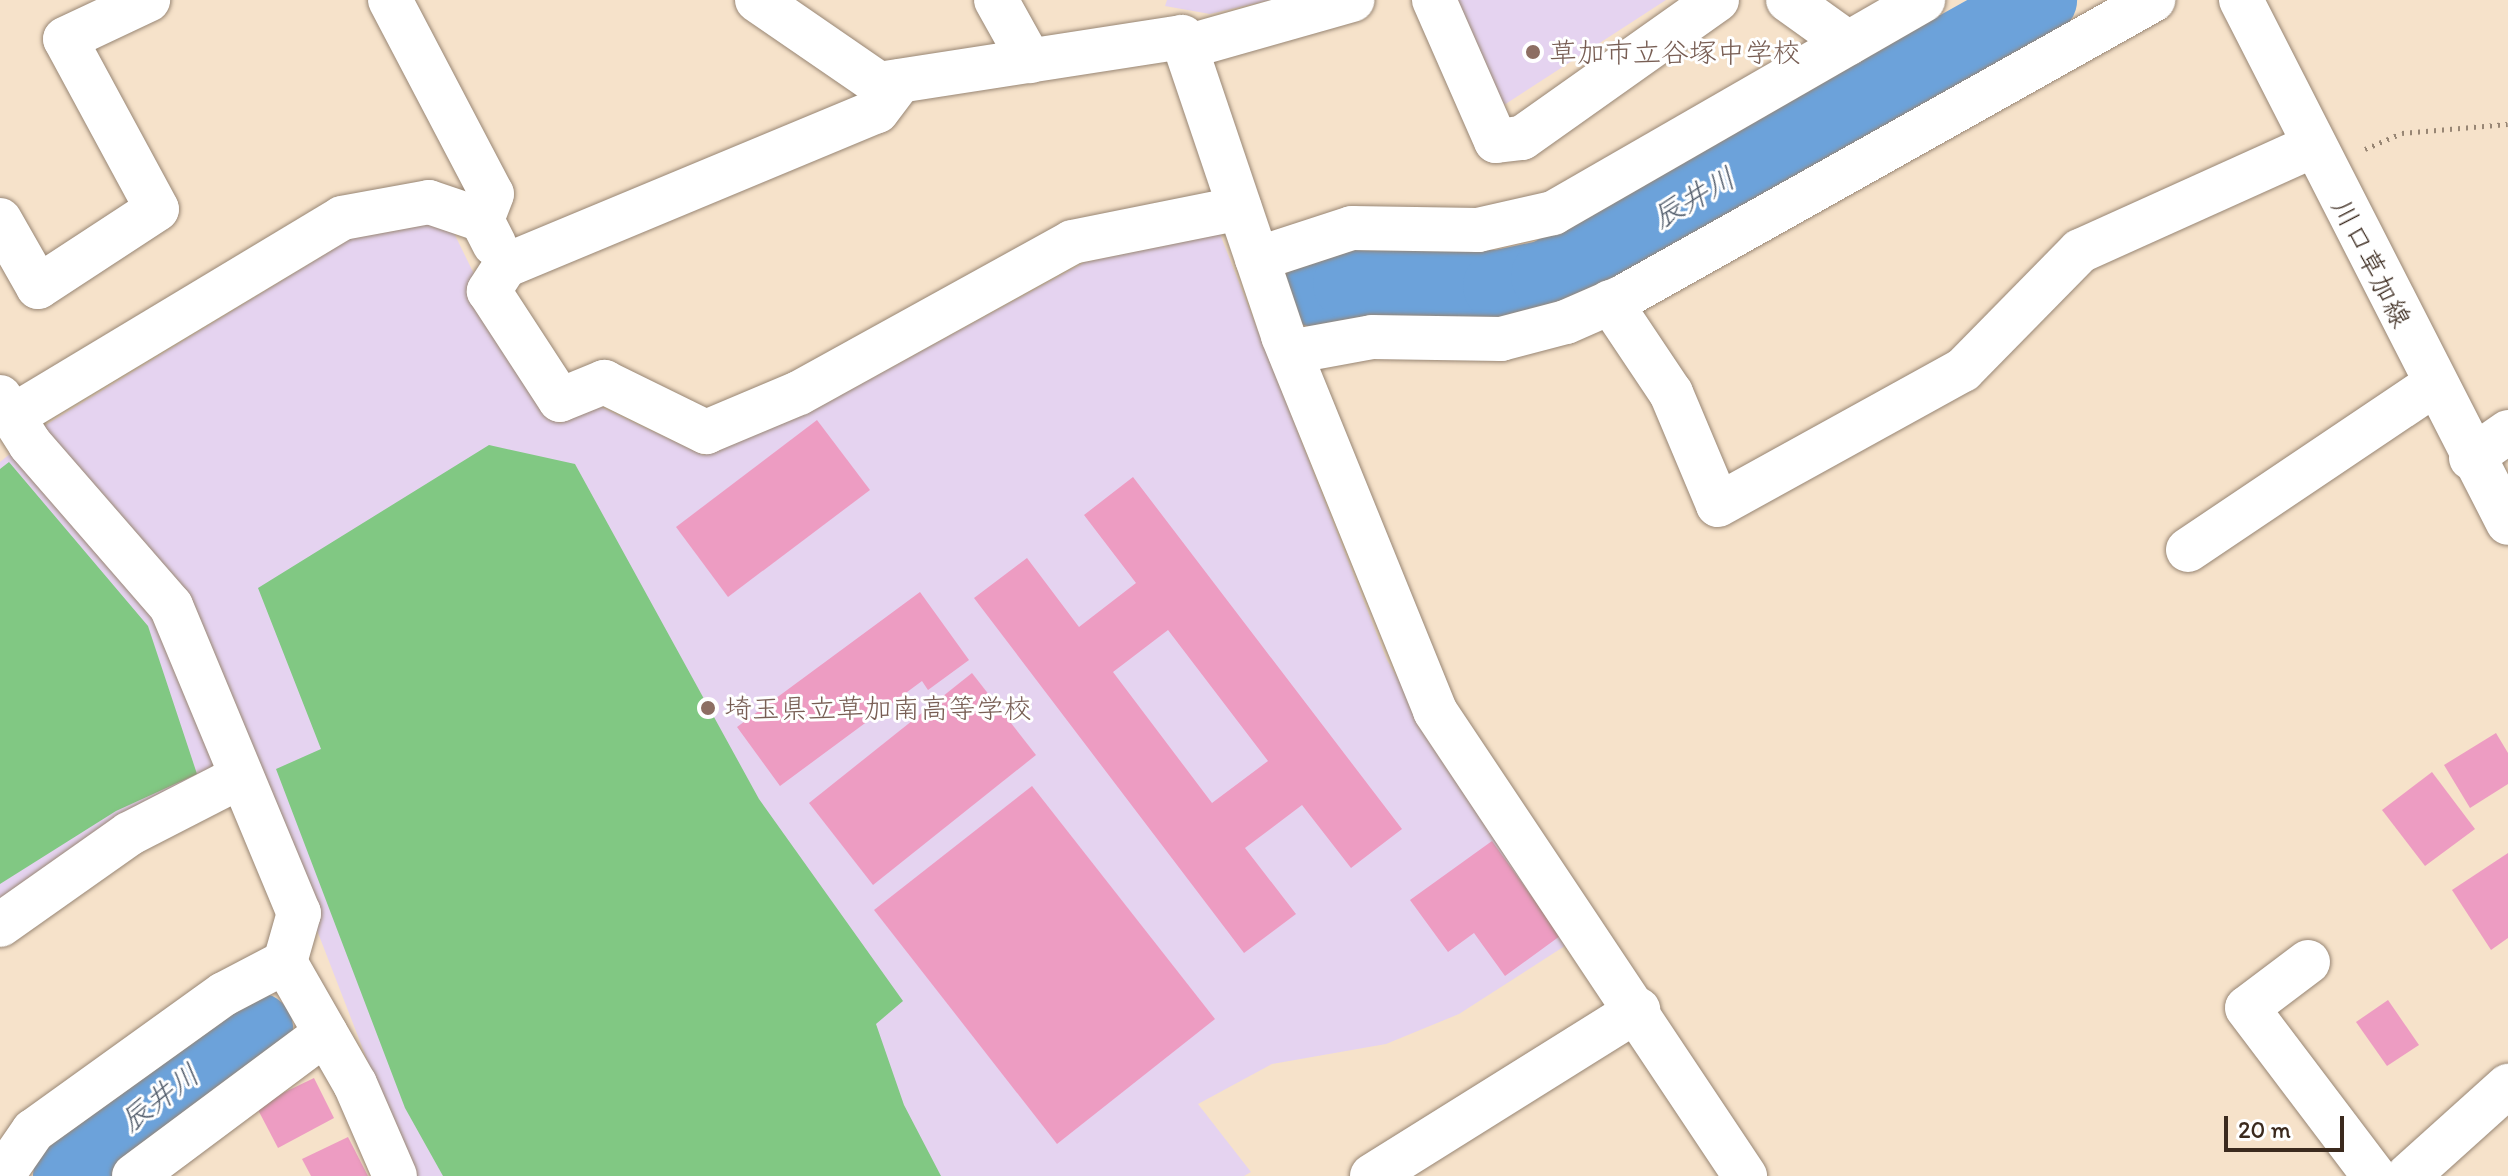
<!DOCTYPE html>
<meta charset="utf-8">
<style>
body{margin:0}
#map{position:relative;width:2508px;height:1176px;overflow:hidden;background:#f6e2ca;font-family:Itim,"Klee One",sans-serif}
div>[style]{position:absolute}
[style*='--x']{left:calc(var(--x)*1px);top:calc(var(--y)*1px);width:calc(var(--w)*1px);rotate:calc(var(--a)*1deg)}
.built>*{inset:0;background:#e5d3f0}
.green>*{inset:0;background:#81c883}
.river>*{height:72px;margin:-36px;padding:0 36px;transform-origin:36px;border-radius:36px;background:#6ca2da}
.building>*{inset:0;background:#ed9cc2}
.path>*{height:5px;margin-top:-2.5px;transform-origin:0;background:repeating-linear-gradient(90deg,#988674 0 2px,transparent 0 8px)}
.roads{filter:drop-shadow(0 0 2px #988674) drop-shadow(0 0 2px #988674)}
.minor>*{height:44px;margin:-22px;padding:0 22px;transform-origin:22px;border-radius:22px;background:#fff}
.major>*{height:44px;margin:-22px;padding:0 22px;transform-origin:22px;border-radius:22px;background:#fff}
.dots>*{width:22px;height:22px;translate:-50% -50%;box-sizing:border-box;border:4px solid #fff;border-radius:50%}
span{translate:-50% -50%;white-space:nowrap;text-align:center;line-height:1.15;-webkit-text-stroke:6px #fff;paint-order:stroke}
.education-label{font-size:28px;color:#785e54}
.left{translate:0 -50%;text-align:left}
.street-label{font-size:28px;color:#3b2a1e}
.water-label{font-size:30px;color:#4f5a69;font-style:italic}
.scale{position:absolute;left:2224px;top:1116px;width:120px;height:36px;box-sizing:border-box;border:4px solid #3b2a1e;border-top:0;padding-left:10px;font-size:24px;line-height:28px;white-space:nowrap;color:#3b2a1e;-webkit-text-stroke:6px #fff;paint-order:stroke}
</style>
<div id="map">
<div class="built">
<i style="clip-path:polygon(1167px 0,1270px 0,1210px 14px,1165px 6px)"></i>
<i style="clip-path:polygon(1458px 0,1666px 0,1504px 105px)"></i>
<i style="clip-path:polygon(417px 223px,451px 227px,477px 280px,470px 294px,560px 423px,599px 406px,703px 455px,810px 412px,1085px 262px,1220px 234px,1387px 660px,1471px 804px,1571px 942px,1459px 1014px,1386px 1044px,1272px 1064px,1198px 1104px,1251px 1172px,1244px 1176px,412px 1176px,250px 757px,0 900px,0 462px,44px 426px,355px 236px)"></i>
</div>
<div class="green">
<i style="clip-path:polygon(489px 445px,575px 464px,759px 799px,903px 1001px,876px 1024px,904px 1105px,941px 1176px,443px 1176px,405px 1108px,276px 769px,321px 749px,258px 588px)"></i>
<i style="clip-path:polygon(9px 462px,148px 626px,197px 774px,116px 811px,0 884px,0 469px)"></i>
</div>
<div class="river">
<i style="--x:1316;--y:291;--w:34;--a:-12"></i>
<i style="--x:1349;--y:284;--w:150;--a:0.8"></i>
<i style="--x:1499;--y:286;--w:49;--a:-11.8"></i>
<i style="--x:1547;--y:276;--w:566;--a:-29.19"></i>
<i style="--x:69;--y:1176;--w:140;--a:-41"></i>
<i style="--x:175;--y:1084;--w:99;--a:-33.9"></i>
</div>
<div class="building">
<i style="clip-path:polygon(817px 420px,870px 490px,728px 597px,676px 527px)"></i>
<i style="clip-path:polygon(evenodd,1133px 477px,1402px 829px,1351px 868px,1302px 805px,1245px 848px,1296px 914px,1244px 953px,974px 598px,1027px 558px,1079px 627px,1136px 583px,1084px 515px,1133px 477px,1168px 630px,1268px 761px,1212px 803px,1113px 672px,1168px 630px)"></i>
<i style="clip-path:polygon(920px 592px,969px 660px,928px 690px,922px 681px,780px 786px,737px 727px)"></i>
<i style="clip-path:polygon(972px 673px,1036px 755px,873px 885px,809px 803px)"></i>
<i style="clip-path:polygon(2496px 733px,2508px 753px,2508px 784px,2470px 808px,2444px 765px)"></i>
<i style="clip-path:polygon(2432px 772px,2475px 829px,2425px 866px,2382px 810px)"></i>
<i style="clip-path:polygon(1032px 786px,1215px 1019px,1057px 1144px,874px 910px)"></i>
<i style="clip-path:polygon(1492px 841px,1560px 936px,1505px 976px,1474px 933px,1448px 952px,1410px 900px)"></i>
<i style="clip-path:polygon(2508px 853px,2508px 938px,2491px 950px,2452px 890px)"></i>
<i style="clip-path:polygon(2388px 1000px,2419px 1045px,2387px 1066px,2356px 1022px)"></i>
<i style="clip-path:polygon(314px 1078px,334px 1118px,278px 1148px,256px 1106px)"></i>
<i style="clip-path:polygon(348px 1137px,368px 1176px,311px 1176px,302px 1159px)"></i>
</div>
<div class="path">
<i style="--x:2365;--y:149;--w:40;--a:-23.4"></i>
<i style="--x:2402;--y:133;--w:106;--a:-4.9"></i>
</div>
<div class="roads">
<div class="minor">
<i style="--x:390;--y:0;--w:219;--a:62.3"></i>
<i style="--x:492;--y:194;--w:28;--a:111"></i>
<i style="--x:482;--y:220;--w:27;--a:63"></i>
<i style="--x:757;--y:0;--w:148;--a:34.5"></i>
<i style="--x:879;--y:84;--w:307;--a:-8.8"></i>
<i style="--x:1182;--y:37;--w:316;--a:71.3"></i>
<i style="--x:1283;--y:336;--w:405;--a:67.9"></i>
<i style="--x:1435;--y:711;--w:559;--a:56.31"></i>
<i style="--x:996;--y:0;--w:70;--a:60.9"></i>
<i style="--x:1434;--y:0;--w:154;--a:66.3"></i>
<i style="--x:1496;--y:141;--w:26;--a:-7"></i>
<i style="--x:1522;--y:138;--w:239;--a:-35.3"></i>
<i style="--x:1788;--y:0;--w:74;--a:35.6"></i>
<i style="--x:1186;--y:47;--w:173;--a:-15.8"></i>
<i style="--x:900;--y:81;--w:38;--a:127"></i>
<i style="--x:877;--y:111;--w:403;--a:157.4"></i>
<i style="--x:505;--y:266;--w:30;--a:123"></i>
<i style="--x:489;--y:291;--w:130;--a:56.9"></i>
<i style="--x:560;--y:400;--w:48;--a:-22.2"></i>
<i style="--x:604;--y:382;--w:114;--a:26.1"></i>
<i style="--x:706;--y:432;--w:101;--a:-22.8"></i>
<i style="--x:799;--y:393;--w:312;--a:-28.9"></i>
<i style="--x:1072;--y:242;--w:171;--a:-11.4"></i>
<i style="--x:0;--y:220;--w:77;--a:60.4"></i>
<i style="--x:38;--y:287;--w:142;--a:-33.2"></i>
<i style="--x:157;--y:209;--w:193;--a:-118.4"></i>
<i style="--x:65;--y:39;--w:92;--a:-25.2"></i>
<i style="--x:1257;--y:259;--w:100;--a:-18.1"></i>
<i style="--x:1352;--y:228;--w:126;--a:0.9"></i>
<i style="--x:1478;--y:230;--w:77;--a:-12.8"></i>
<i style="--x:1553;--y:213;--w:427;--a:-29.9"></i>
<i style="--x:1610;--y:302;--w:110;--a:56.2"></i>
<i style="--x:1671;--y:393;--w:121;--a:67.2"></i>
<i style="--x:1718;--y:505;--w:280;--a:-28.9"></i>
<i style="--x:1963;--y:370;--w:167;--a:-45.5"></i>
<i style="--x:2080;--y:251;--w:256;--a:-24.3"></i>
<i style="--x:1290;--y:352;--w:83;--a:-10.4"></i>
<i style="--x:1372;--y:337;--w:129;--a:0.9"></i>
<i style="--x:1501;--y:339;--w:67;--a:-14.7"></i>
<i style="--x:1566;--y:322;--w:62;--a:-23.7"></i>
<i style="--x:1623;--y:297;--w:608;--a:-29.27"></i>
<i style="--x:0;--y:397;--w:56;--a:57.4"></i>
<i style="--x:30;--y:444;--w:215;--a:49"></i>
<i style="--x:171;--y:606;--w:333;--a:67.4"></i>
<i style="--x:299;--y:913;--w:51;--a:105.9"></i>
<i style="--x:285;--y:962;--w:141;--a:60.2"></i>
<i style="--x:355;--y:1084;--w:100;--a:66.5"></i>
<i style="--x:11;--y:417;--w:386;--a:-31"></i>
<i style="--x:342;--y:218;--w:88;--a:-10.4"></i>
<i style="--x:429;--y:202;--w:56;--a:18.8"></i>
<i style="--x:2471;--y:458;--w:45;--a:-35.1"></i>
<i style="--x:2188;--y:550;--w:296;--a:-33.9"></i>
<i style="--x:0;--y:925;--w:158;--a:-35.2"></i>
<i style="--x:129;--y:834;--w:123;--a:-27.2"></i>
<i style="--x:2308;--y:962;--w:76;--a:143"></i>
<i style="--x:2247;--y:1008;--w:211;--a:52.9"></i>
<i style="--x:2;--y:1176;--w:55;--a:-55.4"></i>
<i style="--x:33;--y:1131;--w:235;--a:-35.7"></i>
<i style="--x:224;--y:994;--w:69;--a:-27.7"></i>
<i style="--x:134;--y:1176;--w:239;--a:-36.7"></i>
<i style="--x:1372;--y:1176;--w:314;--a:-32"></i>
</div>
<div class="major">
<i style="--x:2241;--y:0;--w:587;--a:62.95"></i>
<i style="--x:2408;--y:1176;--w:135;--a:-42"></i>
</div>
</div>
<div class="dots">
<i style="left:1533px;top:52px;background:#8d6e63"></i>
<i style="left:708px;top:708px;background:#8d6e63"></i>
</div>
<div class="education-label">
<span class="left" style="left:1549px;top:52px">草加市立谷塚中学校</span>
<span class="left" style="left:724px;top:708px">埼玉県立草加南高等学校</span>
</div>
<div class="street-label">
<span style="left:2372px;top:263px;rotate:63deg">川口草加線</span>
</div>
<div class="water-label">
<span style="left:1694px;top:198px;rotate:-30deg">辰井川</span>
<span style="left:160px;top:1098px;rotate:-37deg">辰井川</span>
</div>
<div class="scale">20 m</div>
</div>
